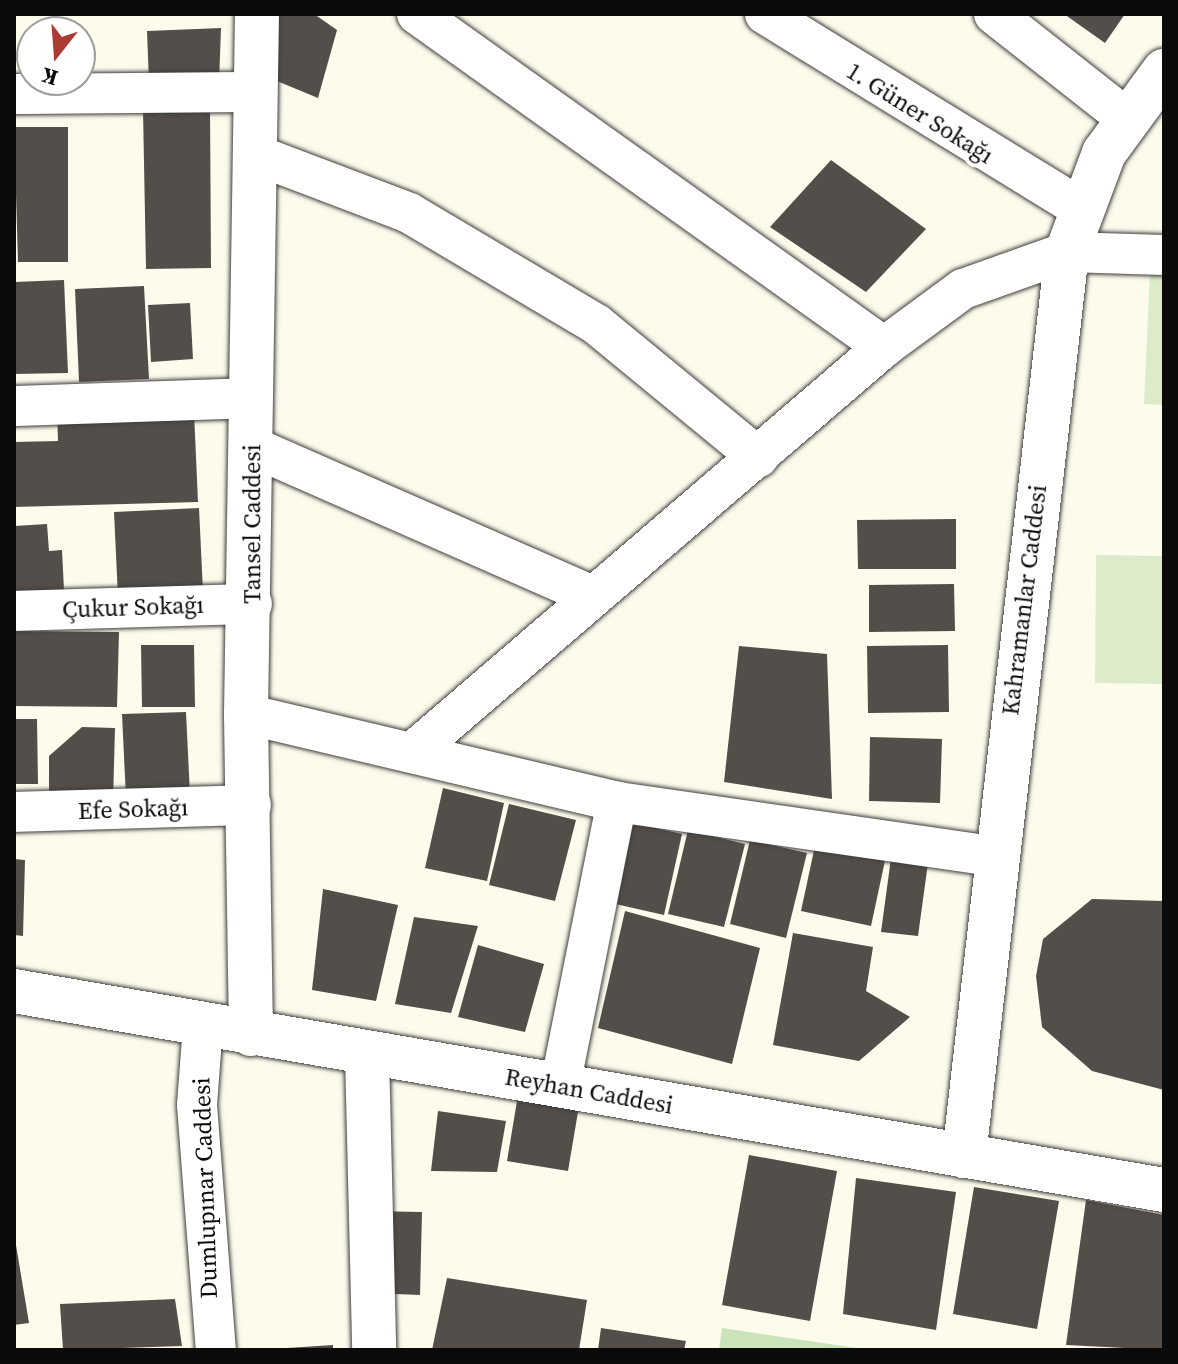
<!DOCTYPE html>
<meta charset="utf-8">
<style>
body{margin:0}
#map{position:relative;width:1178px;height:1364px;overflow:hidden;background:#fdfcec;font-family:"Source Serif 4",serif}
div>[style]{position:absolute}
[style*='--x']{left:calc(var(--x)*1px);top:calc(var(--y)*1px);width:calc(var(--w)*1px);rotate:calc(var(--a)*1deg)}
.green>*{inset:0;background:#cae3ba}
.pitch>*{inset:0;background:#dcecca}
.building>*{inset:0;background:#534e49}
.roads{filter:drop-shadow(0 0 2px #3e3e3e) drop-shadow(0 0 2px #3e3e3e)}
.minor>*{height:40px;margin:-20px;padding:0 20px;transform-origin:20px;border-radius:20px;background:#fff}
.tertiary>*{height:44px;margin:-22px;padding:0 22px;transform-origin:22px;border-radius:22px;background:#fff}
span{translate:-50% -50%;white-space:nowrap;text-align:center;line-height:1.15;-webkit-text-stroke:8px #fff;paint-order:stroke}
.street-label{font-size:24px;color:#0b0b0b}
.frame{position:absolute;inset:0;border:16px solid #0b0b0b;pointer-events:none}
.north{position:absolute;left:16px;top:16px;width:80px;height:80px;box-sizing:border-box;background:#fff;border:2px solid #9d9d9d;border-radius:50%;rotate:197deg;font-size:22px;font-weight:700;line-height:32px;text-align:center;color:#0b0b0b}
.north::after{content:'';display:block;margin:auto;width:28px;height:36px;background:#ac3c33;clip-path:polygon(50% 0,100% 100%,50% 72%,0 100%)}
</style>
<div id="map">
<div class="green">
<i style="clip-path:polygon(722px 1328px,870px 1350px,719px 1350px)"></i>
</div>
<div class="pitch">
<i style="clip-path:polygon(1150px 271px,1164px 272px,1164px 405px,1144px 404px)"></i>
<i style="clip-path:polygon(1096px 555px,1164px 556px,1164px 684px,1095px 683px)"></i>
</div>
<div class="building">
<i style="clip-path:polygon(277px 14px,314px 14px,337px 30px,318px 98px,272px 79px)"></i>
<i style="clip-path:polygon(1064px 14px,1125px 14px,1105px 43px)"></i>
<i style="clip-path:polygon(221px 28px,219px 83px,149px 83px,147px 31px)"></i>
<i style="clip-path:polygon(210px 106px,211px 268px,146px 269px,143px 110px)"></i>
<i style="clip-path:polygon(14px 127px,68px 127px,68px 262px,18px 262px)"></i>
<i style="clip-path:polygon(831px 160px,926px 229px,866px 292px,770px 227px)"></i>
<i style="clip-path:polygon(64px 280px,68px 373px,14px 374px,14px 282px)"></i>
<i style="clip-path:polygon(144px 286px,149px 379px,79px 382px,75px 289px)"></i>
<i style="clip-path:polygon(190px 303px,193px 359px,151px 362px,148px 305px)"></i>
<i style="clip-path:polygon(57px 411px,194px 412px,198px 502px,14px 507px,14px 442px,58px 441px)"></i>
<i style="clip-path:polygon(199px 508px,203px 592px,118px 597px,114px 512px)"></i>
<i style="clip-path:polygon(956px 519px,956px 569px,858px 569px,857px 520px)"></i>
<i style="clip-path:polygon(47px 524px,49px 551px,62px 550px,64px 590px,14px 593px,14px 526px)"></i>
<i style="clip-path:polygon(954px 584px,955px 631px,869px 632px,869px 585px)"></i>
<i style="clip-path:polygon(14px 631px,119px 632px,117px 707px,14px 706px)"></i>
<i style="clip-path:polygon(141px 645px,194px 645px,195px 707px,142px 707px)"></i>
<i style="clip-path:polygon(948px 645px,949px 712px,868px 713px,867px 646px)"></i>
<i style="clip-path:polygon(739px 646px,827px 654px,832px 799px,724px 782px)"></i>
<i style="clip-path:polygon(186px 712px,190px 795px,126px 798px,122px 714px)"></i>
<i style="clip-path:polygon(14px 719px,37px 719px,38px 784px,14px 784px)"></i>
<i style="clip-path:polygon(82px 727px,115px 728px,113px 802px,49px 801px,49px 756px)"></i>
<i style="clip-path:polygon(870px 737px,942px 739px,940px 803px,869px 801px)"></i>
<i style="clip-path:polygon(443px 788px,504px 803px,487px 881px,425px 868px)"></i>
<i style="clip-path:polygon(509px 804px,576px 820px,555px 901px,489px 885px)"></i>
<i style="clip-path:polygon(629px 822px,682px 834px,664px 915px,611px 903px)"></i>
<i style="clip-path:polygon(688px 830px,745px 844px,724px 927px,668px 914px)"></i>
<i style="clip-path:polygon(750px 840px,807px 853px,786px 938px,730px 924px)"></i>
<i style="clip-path:polygon(816px 841px,886px 856px,871px 926px,801px 911px)"></i>
<i style="clip-path:polygon(891px 858px,928px 863px,918px 936px,881px 932px)"></i>
<i style="clip-path:polygon(14px 859px,25px 860px,23px 936px,14px 935px)"></i>
<i style="clip-path:polygon(323px 889px,398px 905px,376px 1001px,312px 990px)"></i>
<i style="clip-path:polygon(1092px 899px,1164px 901px,1164px 1090px,1092px 1071px,1042px 1027px,1036px 976px,1043px 939px)"></i>
<i style="clip-path:polygon(625px 911px,760px 948px,732px 1064px,598px 1028px)"></i>
<i style="clip-path:polygon(414px 917px,478px 926px,451px 1013px,395px 1004px)"></i>
<i style="clip-path:polygon(793px 933px,873px 947px,866px 991px,910px 1017px,859px 1061px,773px 1045px)"></i>
<i style="clip-path:polygon(478px 945px,544px 964px,525px 1032px,458px 1017px)"></i>
<i style="clip-path:polygon(519px 1089px,580px 1100px,568px 1171px,507px 1161px)"></i>
<i style="clip-path:polygon(438px 1111px,506px 1121px,497px 1172px,431px 1171px)"></i>
<i style="clip-path:polygon(749px 1155px,837px 1171px,810px 1321px,722px 1305px)"></i>
<i style="clip-path:polygon(856px 1178px,956px 1192px,936px 1330px,843px 1314px)"></i>
<i style="clip-path:polygon(974px 1187px,1059px 1201px,1037px 1329px,953px 1314px)"></i>
<i style="clip-path:polygon(1086px 1200px,1164px 1215px,1164px 1350px,1066px 1345px)"></i>
<i style="clip-path:polygon(367px 1211px,422px 1212px,420px 1295px,370px 1293px)"></i>
<i style="clip-path:polygon(14px 1233px,29px 1323px,14px 1325px)"></i>
<i style="clip-path:polygon(447px 1278px,587px 1300px,579px 1350px,432px 1350px)"></i>
<i style="clip-path:polygon(175px 1299px,182px 1346px,63px 1350px,60px 1304px)"></i>
<i style="clip-path:polygon(601px 1328px,686px 1341px,684px 1350px,598px 1350px)"></i>
<i style="clip-path:polygon(333px 1345px,333px 1350px,287px 1350px,287px 1348px)"></i>
</div>
<div class="roads">
<div class="minor">
<i style="--x:417;--y:14;--w:574;--a:35.49"></i>
<i style="--x:765;--y:14;--w:369;--a:31.6"></i>
<i style="--x:994;--y:14;--w:168;--a:38.2"></i>
<i style="--x:14;--y:94;--w:240;--a:-0.5"></i>
<i style="--x:254;--y:154;--w:166;--a:20.8"></i>
<i style="--x:409;--y:213;--w:217;--a:30.7"></i>
<i style="--x:596;--y:324;--w:210;--a:39.4"></i>
<i style="--x:14;--y:406;--w:235;--a:-1.9"></i>
<i style="--x:253;--y:447;--w:371;--a:23.7"></i>
<i style="--x:14;--y:611;--w:238;--a:-1.7"></i>
<i style="--x:246;--y:714;--w:381;--a:13.3"></i>
<i style="--x:617;--y:802;--w:380;--a:8.2"></i>
<i style="--x:414;--y:751;--w:620;--a:-40.68"></i>
<i style="--x:884;--y:347;--w:98;--a:-36.3"></i>
<i style="--x:963;--y:289;--w:110;--a:-19.6"></i>
<i style="--x:1067;--y:252;--w:97;--a:1.8"></i>
<i style="--x:14;--y:812;--w:237;--a:-1.7"></i>
<i style="--x:203;--y:1025;--w:80;--a:94.3"></i>
<i style="--x:197;--y:1105;--w:246;--a:85.6"></i>
<i style="--x:560;--y:1086;--w:290;--a:-78.7"></i>
</div>
<div class="tertiary">
<i style="--x:14;--y:991;--w:1167;--a:9.82"></i>
<i style="--x:251;--y:1034;--w:320;--a:-90.9"></i>
<i style="--x:246;--y:714;--w:700;--a:-89.1"></i>
<i style="--x:367;--y:1054;--w:296;--a:88.6"></i>
<i style="--x:964;--y:1156;--w:910;--a:-83.5"></i>
<i style="--x:1067;--y:252;--w:106;--a:-69.5"></i>
<i style="--x:1104;--y:153;--w:102;--a:-53.8"></i>
</div>
</div>
<div class="street-label">
<span style="left:920px;top:113px;rotate:32deg">1. Güner Sokağı</span>
<span style="left:252px;top:524px;rotate:-90deg">Tansel Caddesi</span>
<span style="left:1024px;top:600px;rotate:-83deg">Kahramanlar Caddesi</span>
<span style="left:133px;top:607px;rotate:-2deg">Çukur Sokağı</span>
<span style="left:133px;top:809px;rotate:-2deg">Efe Sokağı</span>
<span style="left:589px;top:1091px;rotate:10deg">Reyhan Caddesi</span>
<span style="left:205px;top:1188px;rotate:-92deg">Dumlupınar Caddesi</span>
</div>
<div class="frame"></div>
<div class="north">K</div>
</div>
